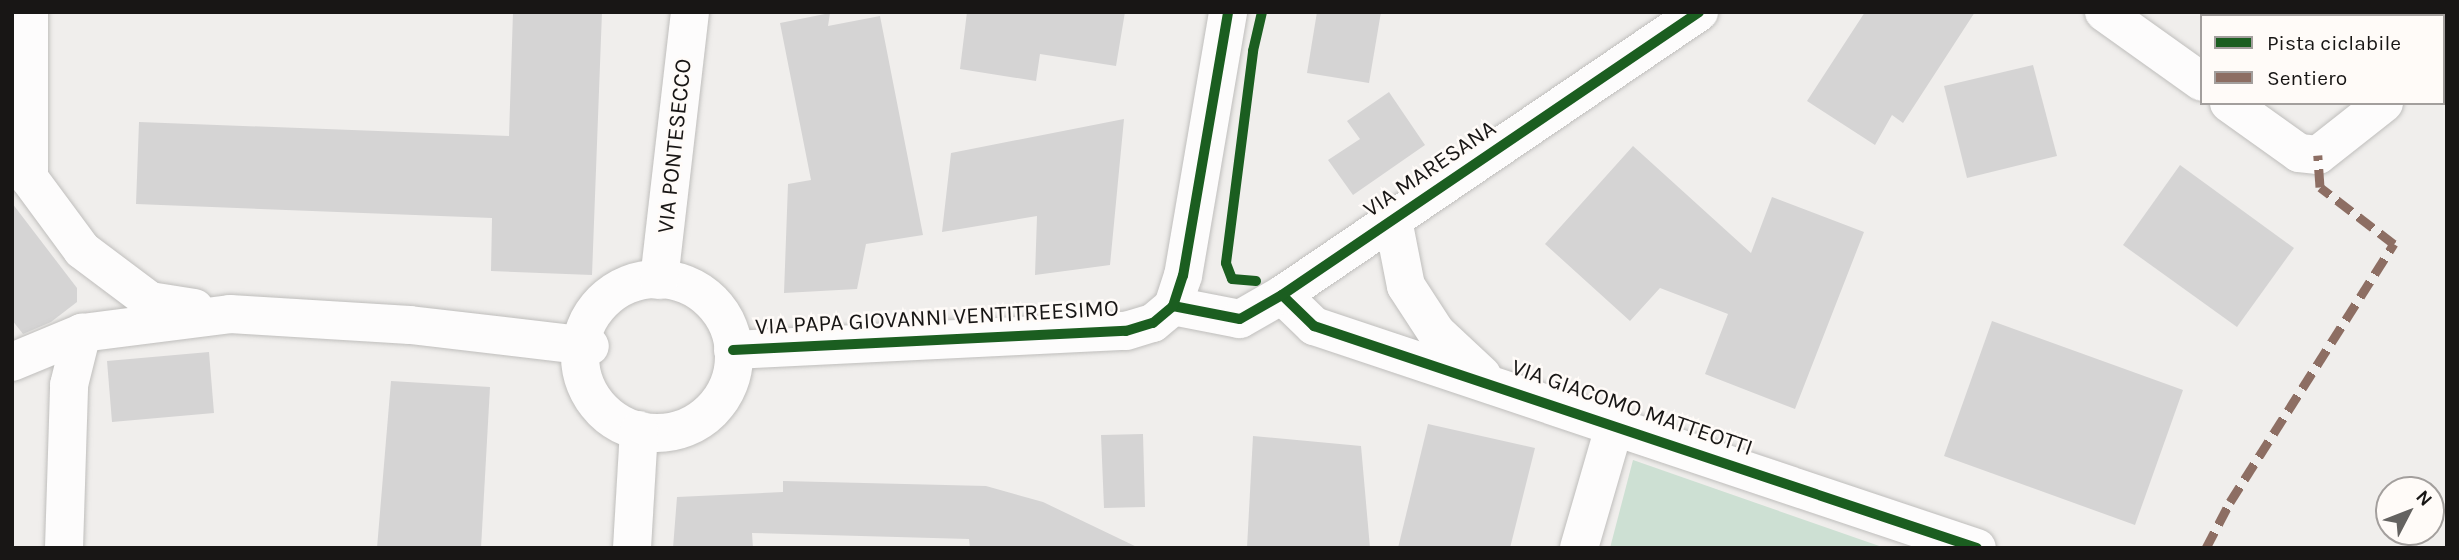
<!DOCTYPE html>
<style>
body{margin:0}
#map{position:relative;width:2459px;height:560px;overflow:hidden;background:#f0eeec;font-family:Karla,sans-serif}
div>[style]{position:absolute}
[style*='--x']{left:calc(var(--x)*1px);top:calc(var(--y)*1px);width:calc(var(--w)*1px);rotate:calc(var(--a)*1deg)}
.green>*{inset:0;background:#cde0d3}
.building>*{inset:0;background:#d5d4d4}
.roads{filter:drop-shadow(0 0 2px #bfbebc) drop-shadow(0 0 2px #bfbebc)}
.minor>*{height:38px;margin:-19px;padding:0 19px;transform-origin:19px;border-radius:19px;background:#fdfcfc}
.tertiary>*{height:38px;margin:-19px;padding:0 19px;transform-origin:19px;border-radius:19px;background:#fdfcfc}
.primary>*{height:38px;margin:-19px;padding:0 19px;transform-origin:19px;border-radius:19px;background:#fdfcfc}
.primary>.ring{margin:-19px;padding:0;box-sizing:content-box;background:none;border:38px solid #fdfcfc;border-radius:50%}
.quiet>*{height:9px;margin-top:-4.5px;transform-origin:0;background:repeating-linear-gradient(90deg,#8d6e63 0 18px,transparent 0 27px)}
.cycleway>*{height:10px;margin:-5px;padding:0 5px;transform-origin:5px;border-radius:5px;background:#1b5e20}
span{translate:-50% -50%;white-space:nowrap;text-align:center;line-height:1.15;-webkit-text-stroke:5px #fffbf8;paint-order:stroke}
.street-label{font-size:23px;color:#181615}
.frame{position:absolute;inset:0;border:14px solid #181615;pointer-events:none}
.legend{position:absolute;left:2200px;top:14px;width:245px;height:91px;box-sizing:border-box;background:#fffbf8;border:2px solid #a39f9d;margin:0;padding:9px 12px;list-style:none;font-size:21px;color:#181615}
.legend li{display:flex;align-items:center;gap:14px;height:35px}
.legend b{width:35px;border:2px solid #a39f9d}
.north{position:absolute;left:2375px;top:476px;width:70px;height:70px;box-sizing:border-box;background:#fffbf8;border:2px solid #a39f9d;border-radius:50%;rotate:48deg;font-size:19px;font-weight:700;line-height:28px;text-align:center;color:#181615}
.north::after{content:'';display:block;margin:auto;width:24px;height:32px;background:#646260;clip-path:polygon(50% 0,100% 100%,50% 72%,0 100%)}
</style>
<div id="map">
<div class="green">
<i style="clip-path:polygon(1633px 460px,1885px 548px,1610px 548px)"></i>
</div>
<div class="building">
<i style="clip-path:polygon(513px 12px,602px 12px,592px 275px,491px 271px,492px 218px,136px 204px,139px 122px,509px 136px)"></i>
<i style="clip-path:polygon(967px 12px,1125px 12px,1116px 66px,1040px 54px,1036px 81px,960px 69px)"></i>
<i style="clip-path:polygon(1317px 12px,1381px 12px,1369px 83px,1307px 73px)"></i>
<i style="clip-path:polygon(1865px 12px,1975px 12px,1903px 123px,1892px 115px,1875px 145px,1807px 101px)"></i>
<i style="clip-path:polygon(830px 13px,828px 26px,880px 16px,923px 235px,866px 244px,857px 289px,784px 293px,788px 184px,811px 180px,780px 23px)"></i>
<i style="clip-path:polygon(2033px 65px,2057px 156px,1967px 178px,1944px 86px)"></i>
<i style="clip-path:polygon(1389px 92px,1425px 145px,1353px 195px,1328px 160px,1360px 139px,1347px 121px)"></i>
<i style="clip-path:polygon(1124px 119px,1110px 265px,1035px 275px,1037px 216px,942px 232px,951px 153px)"></i>
<i style="clip-path:polygon(1633px 146px,1751px 253px,1772px 197px,1864px 232px,1795px 409px,1705px 374px,1728px 314px,1660px 288px,1630px 321px,1545px 244px)"></i>
<i style="clip-path:polygon(2180px 165px,2294px 248px,2237px 327px,2123px 245px)"></i>
<i style="clip-path:polygon(12px 203px,77px 288px,77px 302px,51px 322px,23px 334px,12px 320px)"></i>
<i style="clip-path:polygon(1992px 321px,2183px 390px,2135px 525px,1944px 456px)"></i>
<i style="clip-path:polygon(209px 352px,214px 413px,112px 422px,107px 361px)"></i>
<i style="clip-path:polygon(391px 381px,490px 387px,481px 548px,377px 548px)"></i>
<i style="clip-path:polygon(1428px 424px,1535px 448px,1510px 548px,1398px 548px)"></i>
<i style="clip-path:polygon(1143px 434px,1145px 507px,1104px 508px,1101px 435px)"></i>
<i style="clip-path:polygon(1253px 436px,1361px 446px,1370px 548px,1247px 548px)"></i>
<i style="clip-path:polygon(783px 481px,986px 486px,1043px 502px,1139px 548px,970px 548px,969px 539px,752px 533px,753px 548px,673px 548px,677px 497px,783px 492px)"></i>
</div>
<div class="roads">
<div class="minor">
<i style="--x:29;--y:12;--w:166;--a:90"></i>
<i style="--x:29;--y:178;--w:89;--a:53.6"></i>
<i style="--x:82;--y:250;--w:85;--a:36.9"></i>
<i style="--x:150;--y:301;--w:45;--a:9"></i>
<i style="--x:2104;--y:12;--w:120;--a:35.5"></i>
<i style="--x:2443;--y:55;--w:5;--a:-37"></i>
<i style="--x:2229;--y:103;--w:86;--a:35.5"></i>
<i style="--x:2299;--y:153;--w:19;--a:6"></i>
<i style="--x:2318;--y:155;--w:84;--a:-38.2"></i>
<i style="--x:1393;--y:220;--w:67;--a:78.9"></i>
<i style="--x:1406;--y:286;--w:55;--a:56.9"></i>
<i style="--x:1436;--y:332;--w:63;--a:43.1"></i>
<i style="--x:1282;--y:295;--w:45;--a:44.1"></i>
<i style="--x:1314;--y:326;--w:699;--a:18.51"></i>
<i style="--x:1173;--y:306;--w:68;--a:11"></i>
<i style="--x:1240;--y:319;--w:48;--a:-29.7"></i>
<i style="--x:1282;--y:295;--w:504;--a:-34.16"></i>
<i style="--x:12;--y:362;--w:76;--a:-22.5"></i>
<i style="--x:82;--y:333;--w:149;--a:-7.3"></i>
<i style="--x:230;--y:314;--w:180;--a:3.5"></i>
<i style="--x:410;--y:325;--w:181;--a:6.7"></i>
<i style="--x:64;--y:548;--w:163;--a:-88.2"></i>
<i style="--x:69;--y:385;--w:54;--a:-76"></i>
<i style="--x:1579;--y:548;--w:129;--a:-73.8"></i>
</div>
<div class="tertiary">
<i style="--x:733;--y:350;--w:393;--a:-2.8"></i>
<i style="--x:1126;--y:331;--w:28;--a:-17"></i>
<i style="--x:1153;--y:323;--w:26;--a:-40"></i>
<i style="--x:1173;--y:306;--w:32;--a:-72"></i>
<i style="--x:1183;--y:276;--w:268;--a:-80.3"></i>
</div>
<div class="primary">
<i class="ring" style="left:580px;top:279px;width:116px;height:116px"></i>
<i style="--x:659;--y:280;--w:270;--a:-83.4"></i>
<i style="--x:632;--y:548;--w:118;--a:-86.6"></i>
</div>
</div>
<div class="quiet">
<i style="--x:2206;--y:548;--w:52;--a:-62.4"></i>
<i style="--x:2230;--y:502;--w:306;--a:-57.6"></i>
<i style="--x:2394;--y:244;--w:93;--a:-142.4"></i>
<i style="--x:2320;--y:187;--w:32;--a:-94"></i>
</div>
<div class="cycleway">
<i style="--x:1256;--y:281;--w:24;--a:-175"></i>
<i style="--x:1232;--y:279;--w:17;--a:-111"></i>
<i style="--x:1226;--y:263;--w:214;--a:-82.7"></i>
<i style="--x:1253;--y:51;--w:40;--a:-77"></i>
<i style="--x:1282;--y:295;--w:45;--a:44.1"></i>
<i style="--x:1314;--y:326;--w:699;--a:18.51"></i>
<i style="--x:1173;--y:306;--w:68;--a:11"></i>
<i style="--x:1240;--y:319;--w:48;--a:-29.7"></i>
<i style="--x:1282;--y:295;--w:504;--a:-34.16"></i>
<i style="--x:733;--y:350;--w:393;--a:-2.8"></i>
<i style="--x:1126;--y:331;--w:28;--a:-17"></i>
<i style="--x:1153;--y:323;--w:26;--a:-40"></i>
<i style="--x:1173;--y:306;--w:32;--a:-72"></i>
<i style="--x:1183;--y:276;--w:268;--a:-80.3"></i>
</div>
<div class="street-label">
<span style="left:675px;top:146px;rotate:-84deg">VIA PONTESECCO</span>
<span style="left:1430px;top:169px;rotate:-34deg">VIA MARESANA</span>
<span style="left:937px;top:318px;rotate:-3deg">VIA PAPA GIOVANNI VENTITREESIMO</span>
<span style="left:1632px;top:408px;rotate:19deg">VIA GIACOMO MATTEOTTI</span>
</div>
<div class="frame"></div>
<ul class="legend">
<li><b style="height:9px;background:#1b5e20"></b>Pista ciclabile</li>
<li><b style="height:9px;background:#8d6e63"></b>Sentiero</li>
</ul>
<div class="north">N</div>
</div>
